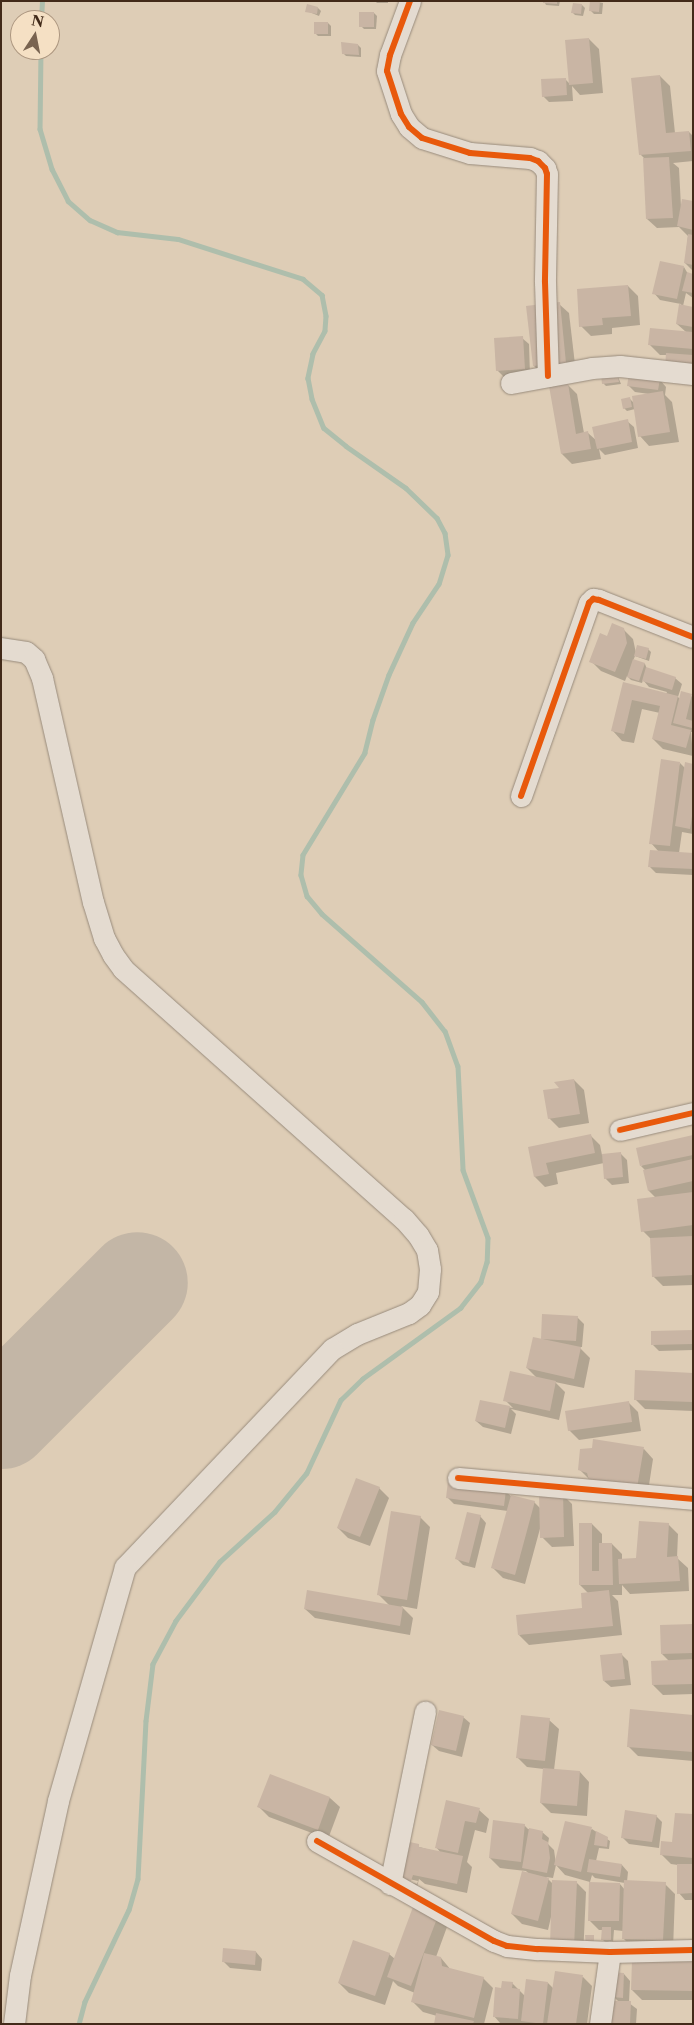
<!DOCTYPE html>
<style>
body{margin:0}
#map{position:relative;width:694px;height:2025px;overflow:hidden;background:#decdb6;font-family:"Libre Caslon Text",serif}
div>[style]{position:absolute}
[style*='--x']{left:calc(var(--x)*1px);top:calc(var(--y)*1px);width:calc(var(--w)*1px);rotate:calc(var(--a)*1deg)}
.shadow>*{inset:0;background:#0003}
.stream>*{height:4.5px;margin:-2.25px;padding:0 2.25px;transform-origin:2.25px;border-radius:2.25px;background:#aebeac}
.runway>*{height:101px;margin:-50.5px;padding:0 50.5px;transform-origin:50.5px;border-radius:50.5px;background:#c3b6a6}
.building>*{inset:0;background:#c9b5a4}
.roads{filter:drop-shadow(0 0 1px #988b7c) drop-shadow(0 0 1px #988b7c)}
.minor>*{height:21px;margin:-10.5px;padding:0 10.5px;transform-origin:10.5px;border-radius:10.5px;background:#e4dbd0}
.cycleway>*{height:6px;margin:-3px;padding:0 3px;transform-origin:3px;border-radius:3px;background:#e8590c}
span{translate:-50% -50%;white-space:nowrap;text-align:center;line-height:1.15;-webkit-text-stroke:4.5px #f5e0c4;paint-order:stroke}
.frame{position:absolute;inset:0;border:2px solid #422a19;pointer-events:none}
.north{position:absolute;left:10px;top:10px;width:50px;height:50px;box-sizing:border-box;background:#f5e0c4;border:1px solid #ad9780;border-radius:50%;rotate:11deg;font-size:14px;font-weight:700;line-height:20px;text-align:center;color:#422a19}
.north::after{content:'';display:block;margin:auto;width:18px;height:22px;background:#796350;clip-path:polygon(50% 0,100% 100%,50% 72%,0 100%)}
</style>
<div id="map">
<div class="shadow">
<i style="clip-path:polygon(375px 1px,388px 1px,388px 3px,377px 3px)"></i>
<i style="clip-path:polygon(544px 1px,560px 1px,559px 6px,546px 5px)"></i>
<i style="clip-path:polygon(592px 1px,603px 3px,602px 14px,594px 14px,591px 11px)"></i>
<i style="clip-path:polygon(582px 5px,585px 8px,583px 16px,575px 15px,572px 12px)"></i>
<i style="clip-path:polygon(318px 8px,321px 11px,319px 16px,307px 11px)"></i>
<i style="clip-path:polygon(374px 13px,377px 16px,376px 29px,364px 29px,361px 26px)"></i>
<i style="clip-path:polygon(328px 23px,331px 26px,331px 36px,318px 36px,315px 33px)"></i>
<i style="clip-path:polygon(589px 39px,599px 49px,603px 93px,580px 95px,572px 86px,573px 101px,549px 102px,543px 96px,565px 79px,570px 84px)"></i>
<i style="clip-path:polygon(358px 45px,361px 48px,361px 57px,346px 56px,343px 53px)"></i>
<i style="clip-path:polygon(660px 76px,670px 86px,675px 133px,689px 132px,693px 136px,693px 161px,673px 163px,679px 168px,681px 207px,693px 202px,693px 271px,685px 263px,688px 236px,679px 227px,657px 228px,647px 219px,644px 158px,640px 154px)"></i>
<i style="clip-path:polygon(684px 267px,688px 274px,693px 275px,693px 298px,686px 293px,683px 306px,693px 308px,693px 379px,667px 355px,660px 355px,650px 345px,686px 332px,677px 324px,681px 304px,660px 300px,654px 293px)"></i>
<i style="clip-path:polygon(628px 286px,638px 296px,640px 325px,612px 328px,612px 334px,591px 336px,581px 326px)"></i>
<i style="clip-path:polygon(559px 304px,569px 313px,576px 373px,544px 376px,534px 366px)"></i>
<i style="clip-path:polygon(522px 338px,529px 344px,530px 375px,504px 377px,497px 370px)"></i>
<i style="clip-path:polygon(617px 374px,621px 384px,606px 386px,603px 383px)"></i>
<i style="clip-path:polygon(660px 380px,666px 387px,665px 395px,672px 402px,679px 442px,649px 446px,640px 436px,635px 409px,627px 411px,624px 408px,630px 399px,635px 404px,649px 394px,635px 392px,628px 385px)"></i>
<i style="clip-path:polygon(567px 384px,577px 394px,584px 433px,588px 433px,597px 441px,627px 421px,634px 427px,638px 448px,605px 455px,599px 449px,601px 459px,572px 464px,562px 454px)"></i>
<i style="clip-path:polygon(623px 629px,633px 639px,636px 653px,648px 649px,651px 652px,649px 661px,635px 656px,633px 661px,645px 664px,647px 669px,675px 678px,682px 684px,678px 697px,680px 699px,693px 696px,693px 732px,691px 732px,693px 756px,663px 749px,653px 739px,660px 713px,642px 709px,634px 743px,622px 741px,613px 731px,624px 684px,666px 694px,667px 692px,649px 687px,643px 680px,642px 683px,631px 680px,627px 676px,625px 681px,601px 671px,591px 661px,607px 637px)"></i>
<i style="clip-path:polygon(680px 763px,686px 769px,693px 765px,693px 834px,682px 832px,679px 853px,693px 854px,693px 875px,656px 873px,650px 867px,659px 852px,651px 843px)"></i>
<i style="clip-path:polygon(574px 1080px,584px 1090px,589px 1123px,559px 1128px,549px 1118px,561px 1089px)"></i>
<i style="clip-path:polygon(591px 1136px,600px 1145px,602px 1155px,621px 1154px,627px 1160px,629px 1183px,612px 1185px,605px 1178px,604px 1163px,556px 1173px,558px 1184px,545px 1187px,535px 1177px,529px 1148px)"></i>
<i style="clip-path:polygon(693px 1137px,693px 1285px,663px 1286px,653px 1276px,652px 1240px,643px 1231px,656px 1198px,649px 1191px,646px 1171px,641px 1166px)"></i>
<i style="clip-path:polygon(577px 1317px,584px 1324px,582px 1347px,579px 1347px,590px 1358px,584px 1388px,555px 1382px,565px 1392px,559px 1420px,511px 1409px,516px 1414px,511px 1434px,483px 1427px,476px 1421px,481px 1401px,513px 1408px,505px 1400px,537px 1378px,527px 1368px,542px 1340px)"></i>
<i style="clip-path:polygon(693px 1331px,693px 1350px,659px 1351px,653px 1345px)"></i>
<i style="clip-path:polygon(693px 1374px,693px 1411px,645px 1409px,635px 1399px)"></i>
<i style="clip-path:polygon(629px 1403px,638px 1412px,641px 1431px,579px 1440px,569px 1430px)"></i>
<i style="clip-path:polygon(644px 1449px,653px 1459px,647px 1498px,600px 1490px,580px 1470px)"></i>
<i style="clip-path:polygon(379px 1488px,389px 1498px,370px 1546px,348px 1538px,338px 1528px)"></i>
<i style="clip-path:polygon(505px 1491px,512px 1497px,534px 1502px,541px 1509px,562px 1494px,572px 1504px,574px 1546px,552px 1547px,542px 1537px,541px 1525px,525px 1584px,503px 1578px,493px 1568px,508px 1511px,454px 1504px,447px 1497px)"></i>
<i style="clip-path:polygon(480px 1516px,486px 1523px,475px 1568px,463px 1565px,456px 1558px)"></i>
<i style="clip-path:polygon(420px 1517px,430px 1527px,417px 1609px,401px 1606px,413px 1618px,410px 1635px,315px 1618px,305px 1609px,390px 1606px,379px 1595px)"></i>
<i style="clip-path:polygon(592px 1524px,602px 1534px,602px 1544px,612px 1544px,622px 1554px,622px 1560px,637px 1560px,668px 1524px,678px 1534px,677px 1558px,688px 1568px,689px 1591px,630px 1594px,622px 1585px,622px 1595px,612px 1595px,618px 1601px,622px 1635px,529px 1645px,519px 1635px,584px 1610px,588px 1593px,580px 1585px)"></i>
<i style="clip-path:polygon(693px 1625px,693px 1694px,663px 1695px,653px 1685px,670px 1662px,662px 1654px)"></i>
<i style="clip-path:polygon(621px 1654px,628px 1661px,631px 1685px,611px 1687px,604px 1681px)"></i>
<i style="clip-path:polygon(693px 1716px,693px 1761px,638px 1756px,628px 1746px)"></i>
<i style="clip-path:polygon(463px 1717px,470px 1723px,462px 1757px,439px 1751px,432px 1745px)"></i>
<i style="clip-path:polygon(549px 1720px,559px 1729px,554px 1770px,580px 1772px,589px 1782px,587px 1816px,551px 1813px,541px 1803px,544px 1769px,527px 1767px,517px 1757px)"></i>
<i style="clip-path:polygon(330px 1798px,340px 1807px,328px 1839px,269px 1817px,259px 1807px)"></i>
<i style="clip-path:polygon(evenodd,447px 1802px,479px 1810px,489px 1819px,486px 1833px,475px 1830px,467px 1862px,472px 1867px,467px 1893px,425px 1884px,419px 1879px,417px 1887px,404px 1884px,398px 1877px,405px 1843px,441px 1853px,436px 1847px,447px 1802px,404px 1878px,418px 1881px,417px 1884px,404px 1881px,404px 1878px)"></i>
<i style="clip-path:polygon(656px 1816px,662px 1822px,659px 1848px,629px 1844px,622px 1837px)"></i>
<i style="clip-path:polygon(693px 1816px,693px 1900px,685px 1900px,679px 1893px,678px 1865px,671px 1864px,661px 1854px,673px 1843px)"></i>
<i style="clip-path:polygon(524px 1825px,528px 1829px,542px 1832px,549px 1838px,548px 1844px,554px 1850px,556px 1864px,592px 1829px,610px 1841px,609px 1849px,599px 1848px,596px 1861px,622px 1865px,628px 1872px,627px 1882px,665px 1884px,675px 1894px,673px 1950px,633px 1948px,623px 1938px,623px 1931px,614px 1930px,613px 1943px,606px 1943px,603px 1940px,603px 1930px,599px 1930px,589px 1920px,620px 1884px,625px 1890px,625px 1883px,595px 1878px,592px 1875px,590px 1882px,565px 1875px,556px 1865px,553px 1878px,546px 1877px,554px 1885px,576px 1882px,586px 1892px,583px 1957px,551px 1917px,548px 1930px,522px 1924px,512px 1914px,530px 1875px,526px 1871px,500px 1868px,490px 1858px)"></i>
<i style="clip-path:polygon(437px 1917px,447px 1927px,436px 1957px,441px 1958px,451px 1970px,483px 1978px,493px 1988px,484px 2024px,435px 2024px,437px 2016px,423px 2012px,413px 2002px,415px 1993px,398px 1986px,393px 1981px,385px 2005px,349px 1993px,339px 1983px,389px 1954px,395px 1959px)"></i>
<i style="clip-path:polygon(256px 1952px,262px 1959px,261px 1971px,230px 1968px,223px 1961px)"></i>
<i style="clip-path:polygon(693px 1964px,693px 2000px,642px 2000px,632px 1990px)"></i>
<i style="clip-path:polygon(624px 1974px,630px 1981px,629px 2003px,637px 2009px,636px 2024px,611px 2024px,619px 2002px,613px 1996px)"></i>
<i style="clip-path:polygon(583px 1977px,592px 1986px,587px 2024px,510px 2024px,500px 2023px,494px 2016px,502px 1989px,512px 1983px,525px 1996px,548px 1983px,554px 1989px)"></i>
</div>
<div class="stream">
<i style="--x:41;--y:20;--w:19;--a:-87"></i>
<i style="--x:41;--y:50;--w:79;--a:90.7"></i>
<i style="--x:40;--y:129;--w:42;--a:73.3"></i>
<i style="--x:52;--y:169;--w:36;--a:63"></i>
<i style="--x:68;--y:201;--w:29;--a:41"></i>
<i style="--x:90;--y:220;--w:30;--a:24"></i>
<i style="--x:117;--y:232;--w:61;--a:6.5"></i>
<i style="--x:178;--y:239;--w:131;--a:17.7"></i>
<i style="--x:303;--y:279;--w:25;--a:40"></i>
<i style="--x:322;--y:295;--w:21;--a:79"></i>
<i style="--x:326;--y:316;--w:15;--a:94"></i>
<i style="--x:325;--y:331;--w:26;--a:118"></i>
<i style="--x:313;--y:354;--w:25;--a:102"></i>
<i style="--x:308;--y:378;--w:21;--a:79"></i>
<i style="--x:312;--y:399;--w:31;--a:68"></i>
<i style="--x:324;--y:428;--w:28;--a:39"></i>
<i style="--x:346;--y:446;--w:73;--a:35"></i>
<i style="--x:406;--y:488;--w:43;--a:44.1"></i>
<i style="--x:437;--y:518;--w:17;--a:62"></i>
<i style="--x:445;--y:533;--w:22;--a:82"></i>
<i style="--x:448;--y:555;--w:30;--a:107"></i>
<i style="--x:439;--y:584;--w:47;--a:123.7"></i>
<i style="--x:413;--y:623;--w:57;--a:114.8"></i>
<i style="--x:389;--y:675;--w:48;--a:109.6"></i>
<i style="--x:373;--y:720;--w:34;--a:104"></i>
<i style="--x:365;--y:753;--w:119;--a:121.3"></i>
<i style="--x:303;--y:855;--w:20;--a:96"></i>
<i style="--x:301;--y:875;--w:22;--a:74"></i>
<i style="--x:307;--y:896;--w:23;--a:50"></i>
<i style="--x:322;--y:914;--w:133;--a:41.3"></i>
<i style="--x:422;--y:1002;--w:37;--a:52"></i>
<i style="--x:445;--y:1031;--w:37;--a:70"></i>
<i style="--x:458;--y:1066;--w:104;--a:87.2"></i>
<i style="--x:463;--y:1170;--w:72;--a:69.8"></i>
<i style="--x:488;--y:1238;--w:24;--a:92"></i>
<i style="--x:487;--y:1262;--w:21;--a:107"></i>
<i style="--x:481;--y:1282;--w:33;--a:128"></i>
<i style="--x:461;--y:1308;--w:121;--a:144.1"></i>
<i style="--x:363;--y:1379;--w:30;--a:136"></i>
<i style="--x:341;--y:1400;--w:81;--a:115"></i>
<i style="--x:307;--y:1473;--w:50;--a:129.4"></i>
<i style="--x:275;--y:1512;--w:74;--a:137.7"></i>
<i style="--x:220;--y:1562;--w:74;--a:126.7"></i>
<i style="--x:176;--y:1621;--w:49;--a:118.1"></i>
<i style="--x:153;--y:1664;--w:57;--a:97"></i>
<i style="--x:146;--y:1721;--w:158;--a:92.9"></i>
<i style="--x:138;--y:1879;--w:32;--a:106"></i>
<i style="--x:129;--y:1910;--w:102;--a:115.6"></i>
<i style="--x:85;--y:2002;--w:23;--a:105"></i>
</div>
<div class="runway">
<i style="--x:1;--y:1418;--w:192;--a:-45"></i>
</div>
<div class="building">
<i style="clip-path:polygon(543px 1px,557px 1px,557px 4px,543px 3px)"></i>
<i style="clip-path:polygon(590px 1px,600px 1px,599px 12px,589px 11px)"></i>
<i style="clip-path:polygon(573px 3px,582px 4px,581px 14px,571px 13px)"></i>
<i style="clip-path:polygon(307px 4px,318px 7px,317px 14px,305px 12px)"></i>
<i style="clip-path:polygon(359px 12px,374px 12px,374px 27px,359px 27px)"></i>
<i style="clip-path:polygon(314px 22px,328px 22px,328px 34px,314px 34px)"></i>
<i style="clip-path:polygon(589px 38px,593px 83px,569px 85px,565px 40px)"></i>
<i style="clip-path:polygon(341px 42px,358px 44px,359px 55px,342px 54px)"></i>
<i style="clip-path:polygon(660px 75px,666px 133px,689px 131px,691px 151px,639px 155px,631px 78px)"></i>
<i style="clip-path:polygon(566px 78px,567px 95px,542px 97px,541px 79px)"></i>
<i style="clip-path:polygon(669px 157px,673px 218px,646px 219px,643px 158px)"></i>
<i style="clip-path:polygon(682px 199px,693px 201px,693px 230px,677px 226px)"></i>
<i style="clip-path:polygon(688px 234px,693px 235px,693px 265px,684px 263px)"></i>
<i style="clip-path:polygon(660px 261px,684px 266px,677px 299px,652px 294px)"></i>
<i style="clip-path:polygon(687px 272px,693px 274px,693px 293px,682px 291px)"></i>
<i style="clip-path:polygon(628px 285px,631px 316px,602px 318px,603px 325px,579px 327px,577px 289px)"></i>
<i style="clip-path:polygon(560px 302px,566px 363px,533px 366px,526px 306px)"></i>
<i style="clip-path:polygon(679px 304px,693px 307px,693px 327px,676px 324px)"></i>
<i style="clip-path:polygon(650px 328px,693px 332px,693px 349px,648px 345px)"></i>
<i style="clip-path:polygon(523px 336px,525px 369px,496px 371px,494px 338px)"></i>
<i style="clip-path:polygon(666px 353px,693px 355px,693px 370px,665px 368px)"></i>
<i style="clip-path:polygon(617px 373px,619px 382px,602px 384px,601px 375px)"></i>
<i style="clip-path:polygon(629px 374px,660px 379px,658px 390px,627px 386px)"></i>
<i style="clip-path:polygon(568px 383px,576px 434px,588px 431px,591px 449px,561px 454px,549px 386px)"></i>
<i style="clip-path:polygon(663px 391px,670px 432px,638px 437px,632px 396px)"></i>
<i style="clip-path:polygon(630px 397px,632px 407px,623px 409px,621px 399px)"></i>
<i style="clip-path:polygon(628px 419px,632px 442px,597px 449px,592px 427px)"></i>
<i style="clip-path:polygon(612px 623px,624px 628px,627px 643px,615px 672px,589px 662px,600px 633px,607px 636px)"></i>
<i style="clip-path:polygon(637px 645px,649px 648px,646px 659px,634px 656px)"></i>
<i style="clip-path:polygon(633px 659px,645px 663px,639px 681px,627px 677px)"></i>
<i style="clip-path:polygon(646px 667px,676px 677px,672px 690px,642px 681px)"></i>
<i style="clip-path:polygon(623px 682px,678px 696px,671px 725px,691px 730px,686px 748px,652px 739px,660px 706px,632px 700px,624px 734px,611px 731px)"></i>
<i style="clip-path:polygon(681px 691px,692px 694px,686px 719px,693px 721px,692px 728px,673px 723px)"></i>
<i style="clip-path:polygon(661px 759px,680px 762px,670px 846px,649px 844px)"></i>
<i style="clip-path:polygon(685px 762px,693px 764px,693px 810px,690px 829px,675px 826px)"></i>
<i style="clip-path:polygon(650px 850px,693px 853px,693px 869px,648px 867px)"></i>
<i style="clip-path:polygon(574px 1079px,580px 1114px,548px 1119px,543px 1090px,559px 1088px,554px 1082px)"></i>
<i style="clip-path:polygon(591px 1134px,595px 1153px,546px 1163px,549px 1174px,534px 1177px,528px 1147px)"></i>
<i style="clip-path:polygon(693px 1135px,693px 1155px,640px 1166px,636px 1148px)"></i>
<i style="clip-path:polygon(621px 1152px,623px 1177px,604px 1179px,602px 1154px)"></i>
<i style="clip-path:polygon(693px 1159px,693px 1181px,648px 1191px,643px 1170px)"></i>
<i style="clip-path:polygon(693px 1192px,693px 1225px,641px 1232px,637px 1199px)"></i>
<i style="clip-path:polygon(693px 1236px,693px 1275px,652px 1277px,650px 1238px)"></i>
<i style="clip-path:polygon(542px 1314px,578px 1316px,576px 1341px,541px 1339px)"></i>
<i style="clip-path:polygon(693px 1330px,693px 1344px,651px 1345px,651px 1331px)"></i>
<i style="clip-path:polygon(533px 1337px,581px 1347px,574px 1379px,526px 1368px)"></i>
<i style="clip-path:polygon(635px 1370px,693px 1373px,692px 1402px,634px 1400px)"></i>
<i style="clip-path:polygon(510px 1371px,556px 1381px,550px 1411px,503px 1401px)"></i>
<i style="clip-path:polygon(480px 1400px,510px 1406px,505px 1428px,475px 1421px)"></i>
<i style="clip-path:polygon(629px 1401px,632px 1422px,568px 1431px,565px 1411px)"></i>
<i style="clip-path:polygon(593px 1439px,644px 1447px,637px 1488px,589px 1480px,587px 1473px,578px 1470px,580px 1449px,592px 1448px)"></i>
<i style="clip-path:polygon(356px 1478px,380px 1487px,360px 1537px,337px 1528px)"></i>
<i style="clip-path:polygon(448px 1481px,506px 1490px,504px 1506px,446px 1498px)"></i>
<i style="clip-path:polygon(563px 1492px,564px 1537px,540px 1538px,539px 1493px)"></i>
<i style="clip-path:polygon(511px 1495px,535px 1501px,515px 1575px,491px 1568px)"></i>
<i style="clip-path:polygon(391px 1511px,421px 1516px,407px 1600px,377px 1595px)"></i>
<i style="clip-path:polygon(467px 1512px,481px 1515px,469px 1563px,455px 1559px)"></i>
<i style="clip-path:polygon(639px 1521px,669px 1523px,667px 1557px,678px 1556px,680px 1581px,619px 1584px,618px 1559px,636px 1558px)"></i>
<i style="clip-path:polygon(579px 1523px,592px 1523px,592px 1571px,599px 1571px,599px 1543px,612px 1543px,613px 1585px,579px 1585px)"></i>
<i style="clip-path:polygon(307px 1590px,403px 1607px,400px 1626px,304px 1609px)"></i>
<i style="clip-path:polygon(609px 1590px,613px 1626px,518px 1635px,516px 1615px,582px 1608px,581px 1593px)"></i>
<i style="clip-path:polygon(693px 1624px,693px 1653px,661px 1654px,660px 1625px)"></i>
<i style="clip-path:polygon(622px 1653px,625px 1679px,603px 1681px,600px 1655px)"></i>
<i style="clip-path:polygon(693px 1659px,693px 1684px,652px 1685px,651px 1661px)"></i>
<i style="clip-path:polygon(630px 1709px,693px 1715px,693px 1752px,627px 1747px)"></i>
<i style="clip-path:polygon(439px 1710px,464px 1716px,456px 1751px,431px 1745px)"></i>
<i style="clip-path:polygon(521px 1715px,550px 1718px,545px 1761px,516px 1758px)"></i>
<i style="clip-path:polygon(543px 1768px,580px 1771px,577px 1806px,540px 1803px)"></i>
<i style="clip-path:polygon(270px 1774px,330px 1797px,318px 1830px,257px 1807px)"></i>
<i style="clip-path:polygon(446px 1800px,480px 1808px,476px 1823px,465px 1821px,458px 1853px,435px 1848px)"></i>
<i style="clip-path:polygon(625px 1810px,657px 1815px,652px 1842px,621px 1838px)"></i>
<i style="clip-path:polygon(675px 1813px,693px 1814px,693px 1858px,660px 1855px,661px 1841px,672px 1842px)"></i>
<i style="clip-path:polygon(493px 1820px,525px 1824px,521px 1862px,489px 1858px)"></i>
<i style="clip-path:polygon(565px 1821px,592px 1827px,581px 1872px,554px 1865px)"></i>
<i style="clip-path:polygon(529px 1828px,543px 1831px,542px 1839px,548px 1842px,550px 1858px,547px 1873px,522px 1868px)"></i>
<i style="clip-path:polygon(596px 1831px,608px 1837px,607px 1847px,594px 1845px)"></i>
<i style="clip-path:polygon(405px 1841px,419px 1844px,419px 1847px,463px 1856px,457px 1884px,413px 1875px,411px 1881px,396px 1878px)"></i>
<i style="clip-path:polygon(589px 1859px,622px 1864px,620px 1877px,587px 1872px)"></i>
<i style="clip-path:polygon(677px 1864px,693px 1864px,693px 1893px,677px 1894px)"></i>
<i style="clip-path:polygon(522px 1871px,549px 1878px,538px 1921px,511px 1914px)"></i>
<i style="clip-path:polygon(552px 1880px,577px 1881px,574px 1947px,550px 1946px)"></i>
<i style="clip-path:polygon(624px 1880px,666px 1882px,663px 1940px,622px 1939px)"></i>
<i style="clip-path:polygon(589px 1882px,620px 1883px,619px 1921px,588px 1921px)"></i>
<i style="clip-path:polygon(413px 1907px,438px 1916px,411px 1986px,387px 1977px)"></i>
<i style="clip-path:polygon(602px 1927px,611px 1927px,611px 1940px,601px 1940px)"></i>
<i style="clip-path:polygon(585px 1935px,594px 1935px,594px 1945px,586px 1945px)"></i>
<i style="clip-path:polygon(353px 1940px,390px 1953px,375px 1996px,338px 1983px)"></i>
<i style="clip-path:polygon(223px 1948px,256px 1951px,255px 1965px,222px 1962px)"></i>
<i style="clip-path:polygon(424px 1953px,441px 1957px,442px 1966px,484px 1977px,474px 2018px,411px 2002px)"></i>
<i style="clip-path:polygon(632px 1961px,693px 1962px,693px 1991px,631px 1990px)"></i>
<i style="clip-path:polygon(555px 1971px,583px 1975px,576px 2024px,547px 2024px)"></i>
<i style="clip-path:polygon(612px 1972px,624px 1973px,623px 1998px,612px 1997px)"></i>
<i style="clip-path:polygon(526px 1979px,548px 1982px,543px 2024px,521px 2021px)"></i>
<i style="clip-path:polygon(502px 1981px,513px 1982px,512px 1988px,520px 1989px,518px 2019px,493px 2017px,495px 1987px,501px 1988px)"></i>
<i style="clip-path:polygon(611px 2001px,631px 2001px,630px 2024px,610px 2024px)"></i>
<i style="clip-path:polygon(436px 2013px,474px 2021px,473px 2024px,434px 2024px)"></i>
</div>
<div class="roads">
<div class="minor">
<i style="--x:410;--y:1;--w:58;--a:110.3"></i>
<i style="--x:390;--y:55;--w:16;--a:101"></i>
<i style="--x:387;--y:71;--w:45;--a:72"></i>
<i style="--x:401;--y:114;--w:15;--a:58"></i>
<i style="--x:409;--y:127;--w:17;--a:40"></i>
<i style="--x:422;--y:138;--w:50;--a:17.4"></i>
<i style="--x:470;--y:153;--w:60;--a:4.8"></i>
<i style="--x:530;--y:158;--w:9;--a:21"></i>
<i style="--x:538;--y:161;--w:10;--a:45"></i>
<i style="--x:545;--y:168;--w:6;--a:72"></i>
<i style="--x:547;--y:174;--w:108;--a:91.1"></i>
<i style="--x:545;--y:282;--w:94;--a:88.2"></i>
<i style="--x:511;--y:383;--w:82;--a:-10.5"></i>
<i style="--x:592;--y:368;--w:28;--a:-4"></i>
<i style="--x:620;--y:366;--w:73;--a:6.3"></i>
<i style="--x:1;--y:648;--w:25;--a:9"></i>
<i style="--x:26;--y:652;--w:11;--a:41"></i>
<i style="--x:34;--y:659;--w:21;--a:67"></i>
<i style="--x:42;--y:678;--w:230;--a:77.2"></i>
<i style="--x:93;--y:902;--w:38;--a:73"></i>
<i style="--x:104;--y:938;--w:19;--a:62"></i>
<i style="--x:113;--y:955;--w:17;--a:54"></i>
<i style="--x:123;--y:969;--w:376;--a:41.7"></i>
<i style="--x:404;--y:1219;--w:21;--a:49"></i>
<i style="--x:418;--y:1235;--w:17;--a:59"></i>
<i style="--x:427;--y:1250;--w:19;--a:81"></i>
<i style="--x:430;--y:1269;--w:23;--a:95"></i>
<i style="--x:428;--y:1292;--w:15;--a:122"></i>
<i style="--x:420;--y:1305;--w:14;--a:144"></i>
<i style="--x:409;--y:1313;--w:56;--a:158"></i>
<i style="--x:357;--y:1334;--w:29;--a:149"></i>
<i style="--x:332;--y:1349;--w:301;--a:133.5"></i>
<i style="--x:125;--y:1567;--w:243;--a:106"></i>
<i style="--x:58;--y:1801;--w:178;--a:102.3"></i>
<i style="--x:20;--y:1975;--w:49;--a:97"></i>
<i style="--x:521;--y:796;--w:205;--a:-70.6"></i>
<i style="--x:589;--y:603;--w:6;--a:-45"></i>
<i style="--x:593;--y:599;--w:6;--a:9"></i>
<i style="--x:599;--y:600;--w:101;--a:21.5"></i>
<i style="--x:620;--y:1130;--w:75;--a:-13.1"></i>
<i style="--x:458;--y:1478;--w:236;--a:5.1"></i>
<i style="--x:317;--y:1841;--w:203;--a:29.5"></i>
<i style="--x:494;--y:1941;--w:14;--a:21"></i>
<i style="--x:507;--y:1946;--w:31;--a:6"></i>
<i style="--x:538;--y:1949;--w:72;--a:2.4"></i>
<i style="--x:610;--y:1952;--w:83;--a:-1.4"></i>
<i style="--x:390;--y:1884;--w:176;--a:-78.5"></i>
<i style="--x:600;--y:2024;--w:73;--a:-82.1"></i>
</div>
</div>
<div class="cycleway">
<i style="--x:410;--y:1;--w:58;--a:110.3"></i>
<i style="--x:390;--y:55;--w:16;--a:101"></i>
<i style="--x:387;--y:71;--w:45;--a:72"></i>
<i style="--x:401;--y:114;--w:15;--a:58"></i>
<i style="--x:409;--y:127;--w:17;--a:40"></i>
<i style="--x:422;--y:138;--w:50;--a:17.4"></i>
<i style="--x:470;--y:153;--w:60;--a:4.8"></i>
<i style="--x:530;--y:158;--w:9;--a:21"></i>
<i style="--x:538;--y:161;--w:10;--a:45"></i>
<i style="--x:545;--y:168;--w:6;--a:72"></i>
<i style="--x:547;--y:174;--w:108;--a:91.1"></i>
<i style="--x:545;--y:282;--w:94;--a:88.2"></i>
<i style="--x:521;--y:796;--w:205;--a:-70.6"></i>
<i style="--x:589;--y:603;--w:6;--a:-45"></i>
<i style="--x:593;--y:599;--w:6;--a:9"></i>
<i style="--x:599;--y:600;--w:101;--a:21.5"></i>
<i style="--x:620;--y:1130;--w:75;--a:-13.1"></i>
<i style="--x:458;--y:1478;--w:236;--a:5.1"></i>
<i style="--x:317;--y:1841;--w:203;--a:29.5"></i>
<i style="--x:494;--y:1941;--w:14;--a:21"></i>
<i style="--x:507;--y:1946;--w:31;--a:6"></i>
<i style="--x:538;--y:1949;--w:72;--a:2.4"></i>
<i style="--x:610;--y:1952;--w:83;--a:-1.4"></i>
</div>
<div class="frame"></div>
<div class="north">N</div>
</div>
